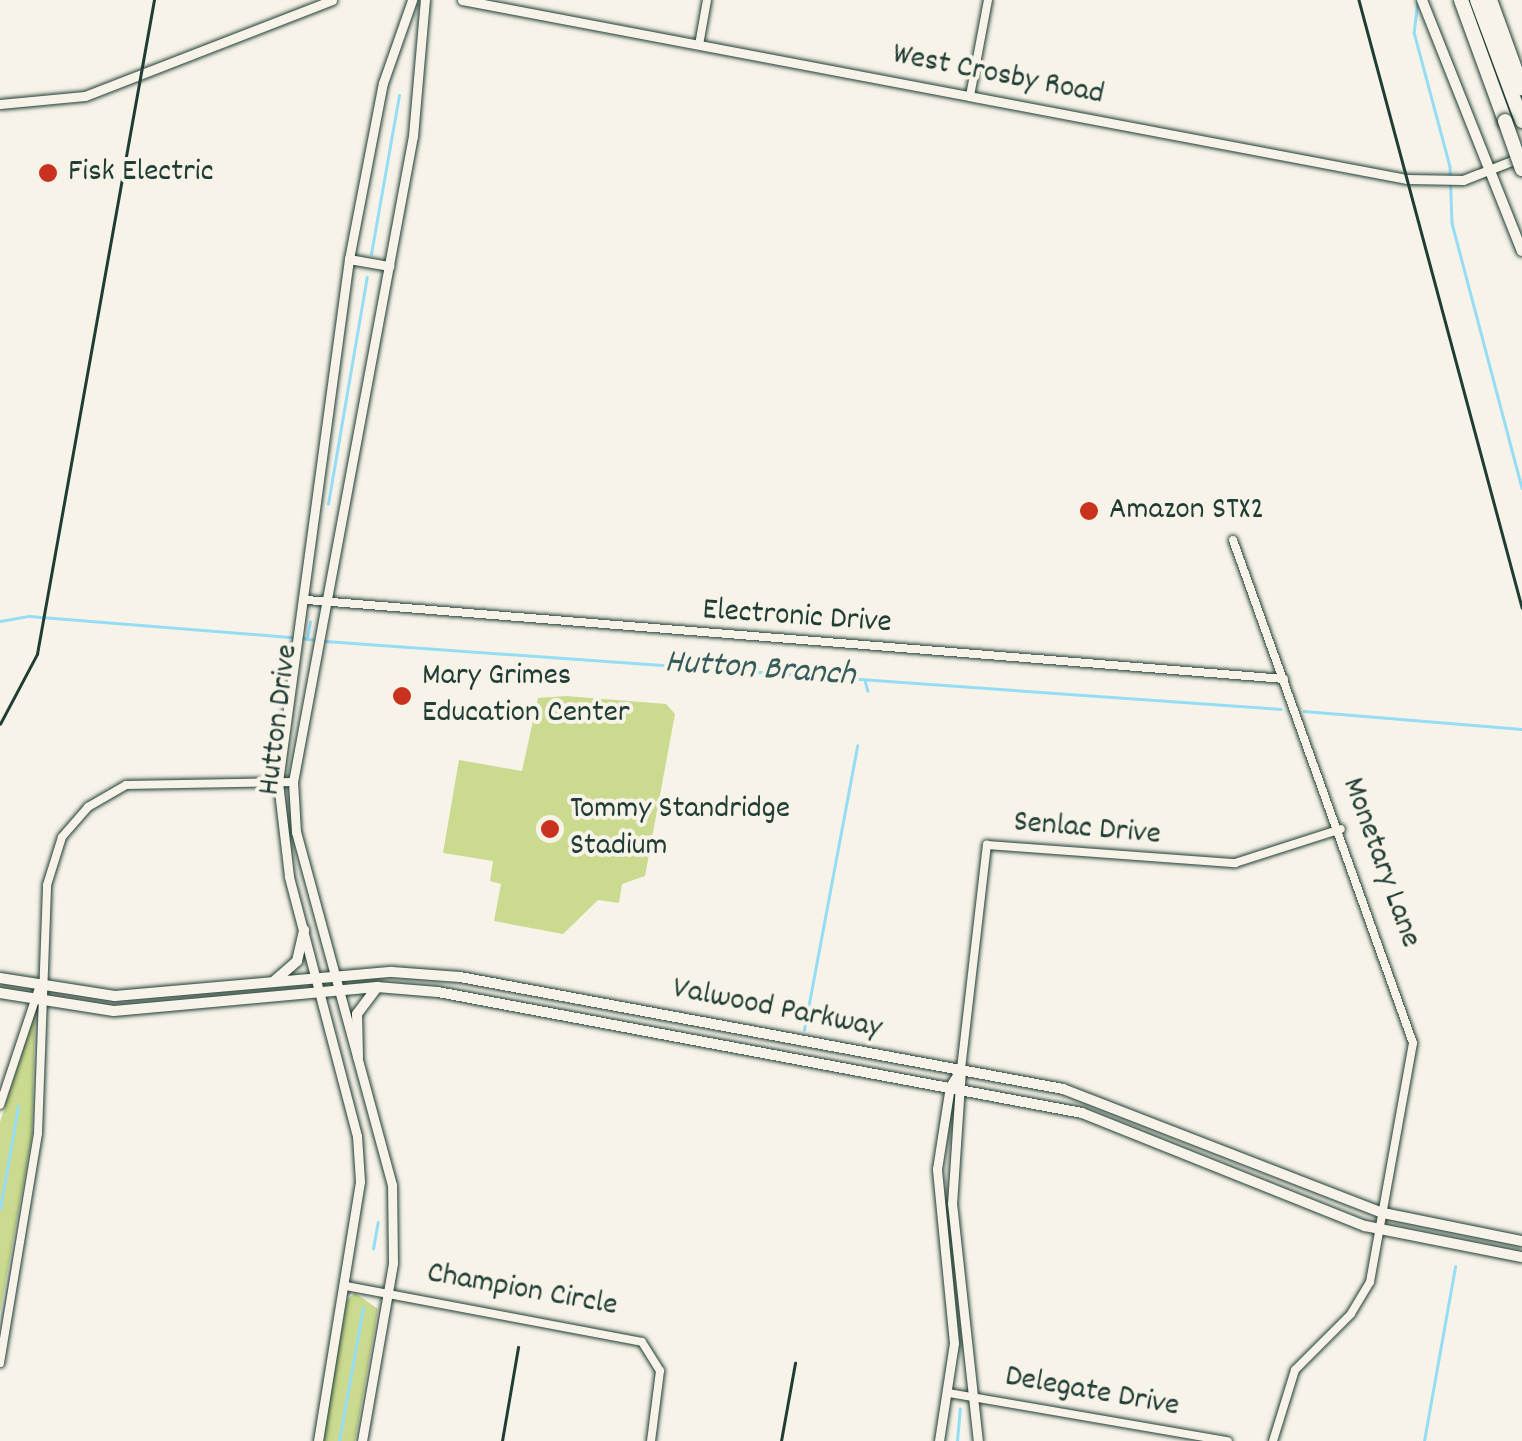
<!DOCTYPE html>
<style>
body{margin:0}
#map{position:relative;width:1522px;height:1441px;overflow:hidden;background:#f7f3e8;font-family:Dekko,sans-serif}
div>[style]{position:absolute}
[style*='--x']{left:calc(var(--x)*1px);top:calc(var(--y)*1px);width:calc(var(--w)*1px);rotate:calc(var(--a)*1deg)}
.green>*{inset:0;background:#cada8e}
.stream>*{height:2.5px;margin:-1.25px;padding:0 1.25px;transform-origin:1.25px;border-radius:1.25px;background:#94ddf5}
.roads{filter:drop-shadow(0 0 2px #1f3d34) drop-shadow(0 0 2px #1f3d34)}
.minor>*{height:8px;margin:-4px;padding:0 4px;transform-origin:4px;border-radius:4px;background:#f7f3e8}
.tertiary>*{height:9px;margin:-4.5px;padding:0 4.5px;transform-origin:4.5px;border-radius:4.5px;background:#f7f3e8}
.secondary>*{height:10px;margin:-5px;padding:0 5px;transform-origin:5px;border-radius:5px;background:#f7f3e8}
.motorway>*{height:14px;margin:-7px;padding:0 7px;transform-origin:7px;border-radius:7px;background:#f7f3e8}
.rail>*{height:2.5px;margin:-1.25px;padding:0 1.25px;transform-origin:1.25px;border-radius:1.25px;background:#1f3d34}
.bridges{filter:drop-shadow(0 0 2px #1f3d34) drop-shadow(0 0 2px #1f3d34)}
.motorway-bridge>*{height:14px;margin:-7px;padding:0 7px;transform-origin:7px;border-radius:7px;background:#f7f3e8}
.dots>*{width:28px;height:28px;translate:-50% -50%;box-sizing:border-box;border:5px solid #f7f3e8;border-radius:50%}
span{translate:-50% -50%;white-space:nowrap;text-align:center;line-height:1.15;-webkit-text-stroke:8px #f7f3e8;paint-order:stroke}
.street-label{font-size:32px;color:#1f3d34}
.poi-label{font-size:32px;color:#1f3d34}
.left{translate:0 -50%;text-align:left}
.water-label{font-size:35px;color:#365d5b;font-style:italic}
</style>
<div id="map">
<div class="green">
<i style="clip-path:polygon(566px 696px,666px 704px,675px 714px,645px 876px,622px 884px,619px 903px,598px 900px,563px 934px,494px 921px,501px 884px,490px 881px,493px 861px,443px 853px,459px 760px,522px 771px,538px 698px)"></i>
<i style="clip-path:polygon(35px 1013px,32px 1136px,0 1313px,0 1122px)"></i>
<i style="clip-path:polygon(355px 1293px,378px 1309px,355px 1441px,322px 1441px,347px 1300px)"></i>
</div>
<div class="stream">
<i style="--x:1418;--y:1;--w:31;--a:97"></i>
<i style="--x:1414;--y:32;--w:139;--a:75"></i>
<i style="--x:1450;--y:166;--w:57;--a:88"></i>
<i style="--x:1452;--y:223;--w:274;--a:75.2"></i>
<i style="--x:371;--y:254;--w:161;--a:-80"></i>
<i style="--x:328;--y:504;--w:230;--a:-80.3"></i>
<i style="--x:0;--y:621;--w:29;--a:-10"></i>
<i style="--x:29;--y:616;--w:264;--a:4.6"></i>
<i style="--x:300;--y:638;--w:17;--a:7"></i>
<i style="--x:307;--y:639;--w:17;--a:-80"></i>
<i style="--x:325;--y:641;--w:958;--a:4.07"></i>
<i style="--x:865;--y:680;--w:11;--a:75"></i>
<i style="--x:1304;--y:711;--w:219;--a:4.7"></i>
<i style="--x:804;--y:1030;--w:289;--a:-79.4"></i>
<i style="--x:0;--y:1209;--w:104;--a:-80"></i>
<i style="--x:373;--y:1249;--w:27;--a:-80"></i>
<i style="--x:339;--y:1441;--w:135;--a:-79.8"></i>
<i style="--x:957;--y:1441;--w:32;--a:-85"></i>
<i style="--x:1424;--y:1441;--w:177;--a:-79.9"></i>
</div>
<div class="roads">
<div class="minor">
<i style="--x:699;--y:45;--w:46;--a:-79.9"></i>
<i style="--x:970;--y:96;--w:98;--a:-79.4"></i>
<i style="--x:1233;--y:540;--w:534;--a:70.31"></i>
<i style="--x:1413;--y:1043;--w:243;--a:100.2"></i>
<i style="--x:1370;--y:1282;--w:37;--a:121"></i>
<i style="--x:1351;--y:1314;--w:79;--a:135"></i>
<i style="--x:1295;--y:1370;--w:74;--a:107.2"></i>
<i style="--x:307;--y:600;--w:980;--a:4.62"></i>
<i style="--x:961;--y:1069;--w:226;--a:-83.4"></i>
<i style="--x:987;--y:845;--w:249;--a:4.2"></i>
<i style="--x:1235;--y:863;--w:111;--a:-17.8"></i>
<i style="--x:0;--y:1105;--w:126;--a:-71.6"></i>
<i style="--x:346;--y:1286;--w:301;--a:10.7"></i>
<i style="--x:642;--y:1342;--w:34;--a:58"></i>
<i style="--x:660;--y:1371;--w:71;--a:97.3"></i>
<i style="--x:0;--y:1363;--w:233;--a:-80.6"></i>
<i style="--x:38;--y:1133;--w:248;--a:-87.9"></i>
<i style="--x:47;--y:885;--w:50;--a:-72.6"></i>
<i style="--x:62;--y:837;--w:40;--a:-49"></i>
<i style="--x:88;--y:807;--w:44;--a:-30.1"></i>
<i style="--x:126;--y:785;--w:167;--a:-1"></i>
<i style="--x:949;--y:1393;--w:283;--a:9.8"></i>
</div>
<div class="tertiary">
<i style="--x:462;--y:0;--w:962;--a:10.73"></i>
<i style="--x:1407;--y:179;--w:56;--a:1"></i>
<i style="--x:1463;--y:180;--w:60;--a:-21.4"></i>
<i style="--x:0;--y:104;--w:85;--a:-5.4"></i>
<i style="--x:85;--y:96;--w:265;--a:-21.2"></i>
<i style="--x:349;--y:259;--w:41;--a:9.9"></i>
<i style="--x:961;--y:1069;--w:134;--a:93.8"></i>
<i style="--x:952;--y:1203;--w:239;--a:83.8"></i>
<i style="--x:318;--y:1441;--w:263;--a:-80.8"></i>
<i style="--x:360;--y:1181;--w:45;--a:-93.8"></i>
<i style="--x:357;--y:1136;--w:269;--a:-104.7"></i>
<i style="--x:289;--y:876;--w:95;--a:-96.7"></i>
<i style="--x:278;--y:782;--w:528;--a:-82.27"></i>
<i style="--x:349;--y:259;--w:179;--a:-79.1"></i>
<i style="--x:383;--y:83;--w:88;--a:-70.7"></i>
<i style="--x:362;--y:1441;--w:181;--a:-80.1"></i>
<i style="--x:393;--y:1263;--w:78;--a:-90.7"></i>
<i style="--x:392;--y:1185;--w:366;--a:-105.2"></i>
<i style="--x:296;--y:832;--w:50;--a:-93.4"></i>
<i style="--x:293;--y:782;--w:657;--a:-79.48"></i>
<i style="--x:413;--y:136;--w:137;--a:-85"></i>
<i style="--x:939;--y:1441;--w:99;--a:-81.3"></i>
<i style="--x:954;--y:1343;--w:175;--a:-95.6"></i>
<i style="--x:937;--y:1169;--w:84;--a:-81.1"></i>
<i style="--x:950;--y:1086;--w:20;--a:-57"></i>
</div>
<div class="secondary">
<i style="--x:1422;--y:0;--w:270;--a:68.3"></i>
<i style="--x:0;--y:978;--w:116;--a:8.9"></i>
<i style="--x:115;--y:996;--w:278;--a:-5"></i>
<i style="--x:392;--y:972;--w:68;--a:4.2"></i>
<i style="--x:460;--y:977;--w:613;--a:10.52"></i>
<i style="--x:1063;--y:1089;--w:343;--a:21.2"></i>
<i style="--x:1383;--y:1213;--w:142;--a:11.4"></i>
<i style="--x:273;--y:982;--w:32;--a:-41"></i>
<i style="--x:297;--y:961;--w:32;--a:-77"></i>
<i style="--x:0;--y:993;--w:115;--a:9"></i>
<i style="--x:114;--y:1011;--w:264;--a:-5.2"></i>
<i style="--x:377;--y:987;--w:61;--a:4.7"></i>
<i style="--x:438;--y:992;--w:655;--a:10.64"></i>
<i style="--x:1082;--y:1113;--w:305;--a:21.8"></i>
<i style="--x:1365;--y:1226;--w:160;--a:11.2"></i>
<i style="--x:358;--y:1057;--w:43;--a:-91.3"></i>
<i style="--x:357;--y:1014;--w:34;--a:-53"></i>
</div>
<div class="motorway">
<i style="--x:1461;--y:0;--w:129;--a:70"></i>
<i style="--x:1477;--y:0;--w:129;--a:69.6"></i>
<i style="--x:1490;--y:0;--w:94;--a:70"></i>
</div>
</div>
<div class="rail">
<i style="--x:1359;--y:0;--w:629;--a:74.97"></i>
<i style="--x:0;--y:724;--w:79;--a:-62.1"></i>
<i style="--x:37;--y:654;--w:664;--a:-79.86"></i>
<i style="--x:502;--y:1441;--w:95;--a:-80.3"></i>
<i style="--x:781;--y:1441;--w:79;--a:-79.8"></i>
</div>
<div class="bridges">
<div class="motorway-bridge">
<i style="--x:1505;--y:121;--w:51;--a:70.5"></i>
</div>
</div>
<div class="dots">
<i style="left:48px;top:173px;background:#c8321e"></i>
<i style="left:1089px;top:511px;background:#c8321e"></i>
<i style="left:402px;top:696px;background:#c8321e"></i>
<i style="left:550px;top:829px;background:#c8321e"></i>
</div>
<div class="street-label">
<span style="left:998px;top:76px;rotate:11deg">West Crosby Road</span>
<span style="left:797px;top:618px;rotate:4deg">Electronic Drive</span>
<span style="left:280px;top:720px;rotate:-83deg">Hutton Drive</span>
<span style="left:1087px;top:830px;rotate:5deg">Senlac Drive</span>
<span style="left:1380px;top:863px;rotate:70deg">Monetary Lane</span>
<span style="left:777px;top:1010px;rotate:11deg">Valwood Parkway</span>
<span style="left:522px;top:1291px;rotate:10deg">Champion Circle</span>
<span style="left:1092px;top:1393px;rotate:10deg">Delegate Drive</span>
</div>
<div class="poi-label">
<span class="left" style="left:68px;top:173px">Fisk Electric</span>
<span class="left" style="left:1109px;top:511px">Amazon STX2</span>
<span class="left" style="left:422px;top:696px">Mary Grimes<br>Education Center</span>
<span class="left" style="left:570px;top:829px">Tommy Standridge<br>Stadium</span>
</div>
<div class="water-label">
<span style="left:760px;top:670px;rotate:4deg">Hutton Branch</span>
</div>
</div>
